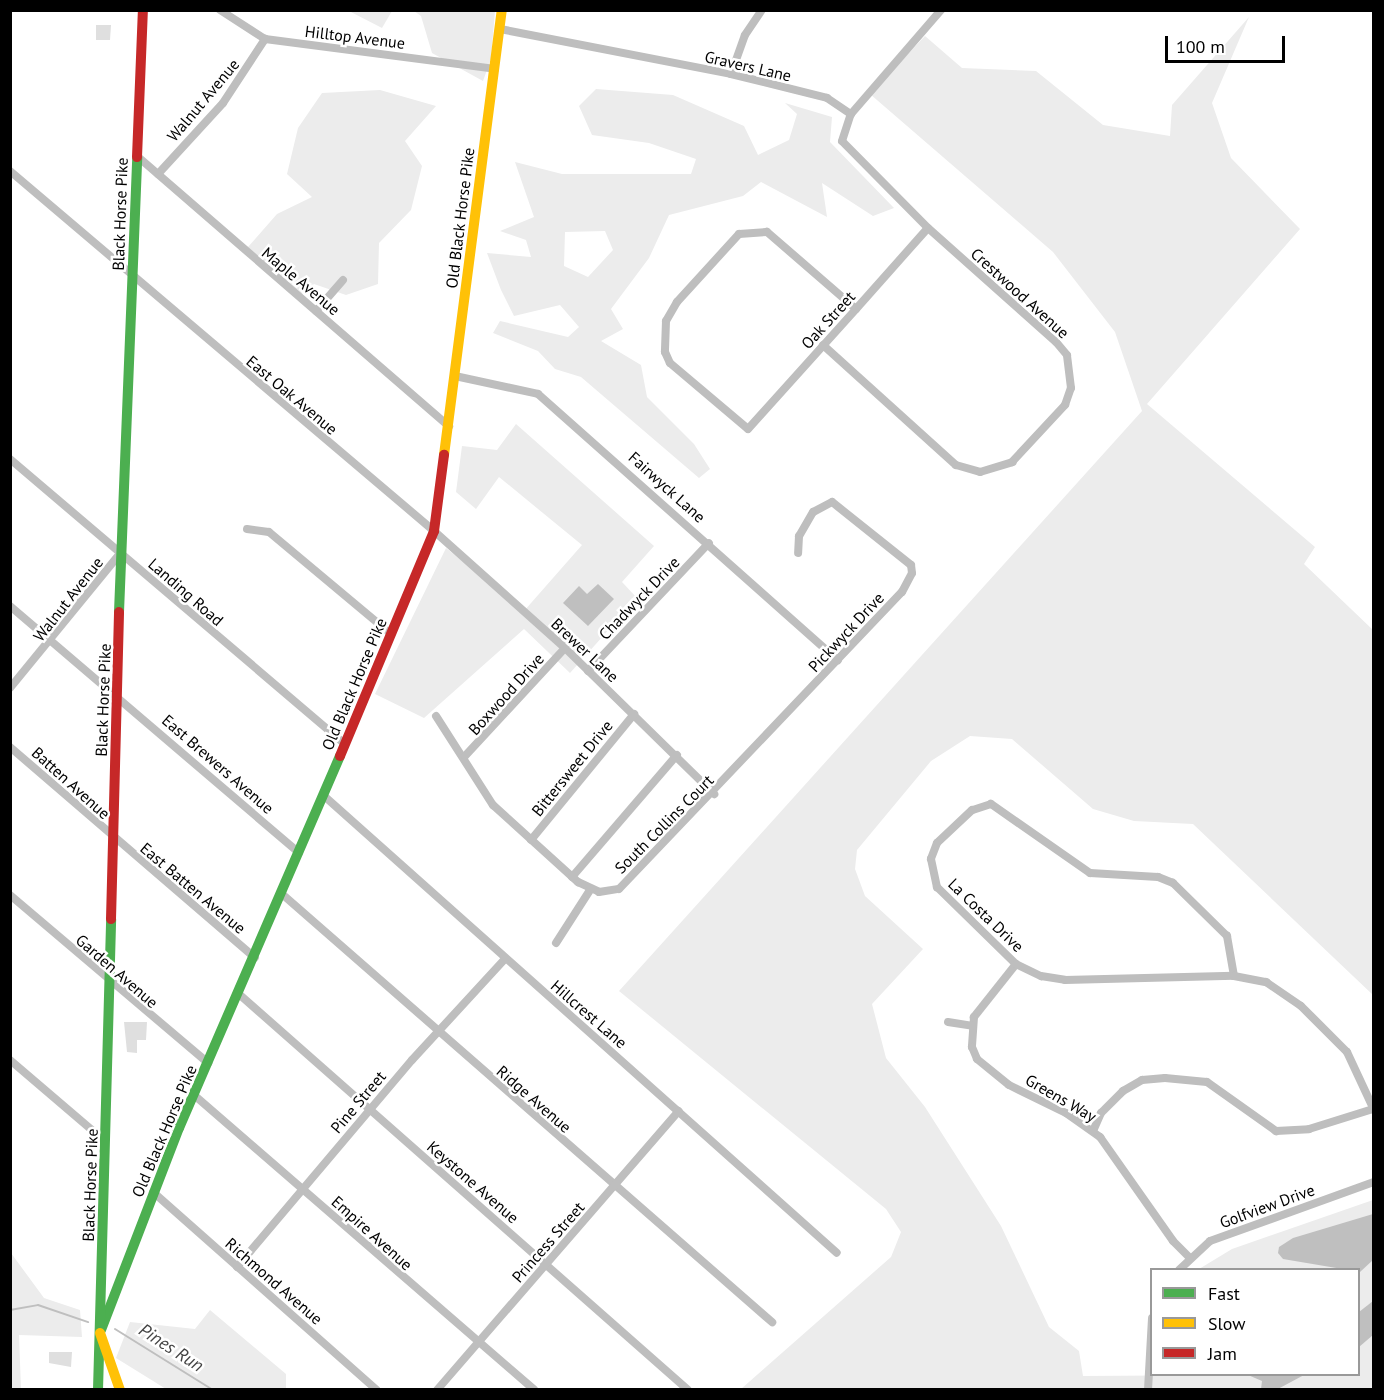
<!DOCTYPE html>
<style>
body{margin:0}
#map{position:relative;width:1384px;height:1400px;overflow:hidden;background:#fff;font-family:"PT Sans",sans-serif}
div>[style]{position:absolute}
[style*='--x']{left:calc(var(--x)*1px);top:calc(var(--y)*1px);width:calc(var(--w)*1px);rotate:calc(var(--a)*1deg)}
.green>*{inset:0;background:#ececec}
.water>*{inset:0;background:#bfbfbf}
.stream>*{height:2px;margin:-1px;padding:0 1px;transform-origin:1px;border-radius:1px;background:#bfbfbf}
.building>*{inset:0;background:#dfdfdf}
.street>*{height:8px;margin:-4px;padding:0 4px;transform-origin:4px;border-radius:4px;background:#bebebe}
.fast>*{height:10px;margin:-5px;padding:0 5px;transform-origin:5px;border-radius:5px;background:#4caf50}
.slow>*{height:10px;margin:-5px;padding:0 5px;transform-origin:5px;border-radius:5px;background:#ffc107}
.jam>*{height:10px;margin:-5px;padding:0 5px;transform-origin:5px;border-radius:5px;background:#c62828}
span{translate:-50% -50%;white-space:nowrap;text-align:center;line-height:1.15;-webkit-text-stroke:5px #fff;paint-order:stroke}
.street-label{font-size:16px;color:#000}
.water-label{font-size:18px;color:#444;font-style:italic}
.frame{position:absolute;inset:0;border:12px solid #000;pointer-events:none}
.legend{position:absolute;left:1150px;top:1268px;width:210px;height:108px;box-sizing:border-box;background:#fff;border:2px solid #999;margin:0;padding:8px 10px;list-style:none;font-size:18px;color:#000}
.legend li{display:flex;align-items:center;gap:12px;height:30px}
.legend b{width:30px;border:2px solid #999}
.scale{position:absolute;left:1165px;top:36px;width:120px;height:27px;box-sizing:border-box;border:3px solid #000;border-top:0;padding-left:8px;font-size:18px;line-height:21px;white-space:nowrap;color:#000;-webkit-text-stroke:4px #fff;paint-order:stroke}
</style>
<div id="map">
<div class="green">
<i style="clip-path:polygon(349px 11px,392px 11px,382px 28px)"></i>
<i style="clip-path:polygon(414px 11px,495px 11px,491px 59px,483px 81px,432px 53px,421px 16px)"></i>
<i style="clip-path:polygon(1249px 17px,1212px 103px,1231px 158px,1300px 229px,1147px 404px,1315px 547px,1304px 564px,1373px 630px,1373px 995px,1193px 824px,1134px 821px,1093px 809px,1012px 739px,970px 736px,931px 761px,857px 850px,855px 869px,865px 896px,923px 949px,872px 1004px,886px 1058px,925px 1107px,1001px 1226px,1049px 1327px,1079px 1351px,1083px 1376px,1358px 1374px,1358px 1270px,1199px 1269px,1232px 1249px,1373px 1200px,1373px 1389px,741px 1389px,891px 1257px,901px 1232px,886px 1209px,619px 991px,1142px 411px,1115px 332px,1053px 252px,870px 94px,925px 36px,962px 68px,1036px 71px,1103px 125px,1170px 136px,1172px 105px)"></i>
<i style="clip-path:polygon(evenodd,596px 89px,673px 95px,744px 126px,758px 155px,789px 140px,797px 114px,785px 103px,832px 117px,830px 142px,894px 208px,873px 216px,822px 183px,827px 217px,761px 182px,743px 196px,669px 215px,649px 258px,611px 309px,623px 329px,601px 341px,641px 365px,647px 397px,694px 444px,710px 469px,699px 478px,581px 377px,555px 369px,538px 351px,493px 333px,500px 321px,568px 337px,579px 327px,560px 305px,514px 316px,501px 290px,487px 253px,531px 257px,526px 240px,500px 231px,534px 217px,515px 162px,562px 174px,691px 174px,696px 159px,649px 143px,592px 135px,579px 106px,596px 89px,605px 231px,613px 250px,588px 277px,564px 266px,565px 232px,605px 231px)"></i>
<i style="clip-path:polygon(380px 90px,436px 106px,405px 141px,422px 166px,411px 210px,379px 243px,378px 284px,346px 295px,314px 284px,302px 294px,248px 247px,277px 214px,312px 197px,287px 174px,298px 128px,322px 93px)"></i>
<i style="clip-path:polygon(516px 424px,654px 546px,622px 582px,637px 598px,570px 673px,524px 629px,424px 718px,375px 694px,446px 548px,524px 611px,582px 545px,499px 477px,476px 509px,456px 492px,462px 446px,497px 450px)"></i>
<i style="clip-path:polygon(11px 1253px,44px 1298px,80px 1310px,82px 1337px,19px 1335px,21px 1389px,11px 1389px)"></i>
<i style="clip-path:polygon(210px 1310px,286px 1374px,286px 1389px,166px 1389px,116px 1358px,130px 1322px,195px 1329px)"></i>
</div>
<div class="water">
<i style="clip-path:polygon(598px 584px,614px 599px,588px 626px,563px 603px,579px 586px,587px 594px)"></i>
<i style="clip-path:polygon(1373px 1214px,1373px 1260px,1360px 1272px,1283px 1259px,1278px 1253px,1279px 1247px,1293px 1238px)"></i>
<i style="clip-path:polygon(1373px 1301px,1373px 1335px,1359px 1347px,1359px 1312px)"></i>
<i style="clip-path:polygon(1248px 1375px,1248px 1374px,1304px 1375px,1276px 1390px,1261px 1389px,1262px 1381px)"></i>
</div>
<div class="stream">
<i style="--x:10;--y:1310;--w:28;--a:-10"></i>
<i style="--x:38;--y:1305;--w:53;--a:18.8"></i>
<i style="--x:115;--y:1329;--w:115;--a:31.9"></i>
</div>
<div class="building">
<i style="clip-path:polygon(96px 25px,111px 25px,110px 40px,96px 40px)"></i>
<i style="clip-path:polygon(124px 1022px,147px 1022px,146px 1040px,137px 1040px,137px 1053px,127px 1052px)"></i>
<i style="clip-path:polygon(49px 1352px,72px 1352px,71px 1367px,49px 1363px)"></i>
</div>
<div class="street">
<i style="--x:220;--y:10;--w:54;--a:32.8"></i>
<i style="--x:265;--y:39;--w:232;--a:7.4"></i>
<i style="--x:500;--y:29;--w:235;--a:11"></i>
<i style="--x:731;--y:74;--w:99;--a:14"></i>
<i style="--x:827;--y:98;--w:29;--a:34"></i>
<i style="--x:731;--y:74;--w:41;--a:-70.3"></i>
<i style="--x:745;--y:35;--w:30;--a:-56"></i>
<i style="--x:137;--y:156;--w:413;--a:40.9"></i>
<i style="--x:10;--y:171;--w:556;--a:40.33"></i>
<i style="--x:434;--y:531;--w:176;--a:41.8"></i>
<i style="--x:565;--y:648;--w:209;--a:44.4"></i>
<i style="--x:158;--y:174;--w:96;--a:-47.5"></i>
<i style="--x:223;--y:103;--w:77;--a:-56.7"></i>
<i style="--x:856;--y:309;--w:118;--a:-139.1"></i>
<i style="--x:767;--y:232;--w:28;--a:176"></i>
<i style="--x:739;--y:234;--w:92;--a:132.4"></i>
<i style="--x:677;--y:302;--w:22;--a:120"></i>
<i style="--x:666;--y:321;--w:31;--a:92"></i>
<i style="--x:665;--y:352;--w:12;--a:66"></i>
<i style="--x:670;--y:363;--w:102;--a:40.2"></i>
<i style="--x:748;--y:429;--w:161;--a:-48"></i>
<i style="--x:856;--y:309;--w:108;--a:-48.4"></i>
<i style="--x:316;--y:311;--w:41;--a:-48.9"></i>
<i style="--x:823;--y:345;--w:179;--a:42.1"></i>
<i style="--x:956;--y:465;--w:25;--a:16"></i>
<i style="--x:980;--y:472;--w:34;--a:-17"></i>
<i style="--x:1012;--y:462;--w:78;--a:-47.1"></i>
<i style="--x:1065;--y:405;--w:18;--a:-71"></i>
<i style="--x:1071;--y:388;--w:33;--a:-97"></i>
<i style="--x:1067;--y:355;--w:17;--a:-130"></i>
<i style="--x:1056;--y:342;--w:171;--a:-138.3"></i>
<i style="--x:928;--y:228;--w:122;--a:-134.7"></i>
<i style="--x:842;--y:141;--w:28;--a:-72"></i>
<i style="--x:851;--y:114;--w:138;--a:-49.1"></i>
<i style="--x:455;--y:376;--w:85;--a:12.2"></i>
<i style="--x:538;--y:394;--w:401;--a:41.6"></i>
<i style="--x:10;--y:459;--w:440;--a:40.4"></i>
<i style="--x:247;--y:529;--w:22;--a:8"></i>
<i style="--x:269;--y:532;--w:159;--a:39.9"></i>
<i style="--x:10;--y:606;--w:380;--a:40.5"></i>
<i style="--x:588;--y:671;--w:176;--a:-46.6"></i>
<i style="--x:10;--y:688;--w:172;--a:-50.7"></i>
<i style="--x:436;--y:716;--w:106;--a:57.4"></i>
<i style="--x:493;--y:805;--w:115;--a:42.2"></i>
<i style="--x:578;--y:882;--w:23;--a:25"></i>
<i style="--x:599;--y:892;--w:20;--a:-9"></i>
<i style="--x:619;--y:889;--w:410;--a:-46.4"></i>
<i style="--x:902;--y:592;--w:21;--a:-62"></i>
<i style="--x:912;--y:573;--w:8;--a:-97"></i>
<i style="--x:911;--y:565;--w:101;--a:-141.4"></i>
<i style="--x:832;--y:502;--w:21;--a:152"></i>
<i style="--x:813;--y:512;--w:28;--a:120"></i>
<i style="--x:799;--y:536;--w:17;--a:93"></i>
<i style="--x:10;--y:747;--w:323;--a:40.7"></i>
<i style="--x:465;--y:756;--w:147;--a:-47.2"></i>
<i style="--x:323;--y:795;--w:688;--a:41.7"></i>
<i style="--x:531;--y:840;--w:163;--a:-50.7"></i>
<i style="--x:572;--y:877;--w:161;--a:-49.3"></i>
<i style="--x:282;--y:894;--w:651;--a:41.14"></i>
<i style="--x:10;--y:895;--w:260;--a:40.3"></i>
<i style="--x:556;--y:943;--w:63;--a:-57.3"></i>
<i style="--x:1016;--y:964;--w:68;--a:128.4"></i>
<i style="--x:974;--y:1017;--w:30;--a:94"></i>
<i style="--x:972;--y:1047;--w:13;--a:67"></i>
<i style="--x:977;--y:1059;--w:41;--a:39.1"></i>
<i style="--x:1009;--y:1085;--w:64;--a:26.2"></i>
<i style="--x:1066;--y:1113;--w:42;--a:35.2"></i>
<i style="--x:1100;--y:1137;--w:127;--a:54.9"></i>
<i style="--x:1173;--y:1241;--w:24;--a:45"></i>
<i style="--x:1234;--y:976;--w:41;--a:-99.9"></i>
<i style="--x:1227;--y:936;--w:76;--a:-135.5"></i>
<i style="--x:1173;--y:883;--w:16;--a:-158"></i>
<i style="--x:1158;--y:877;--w:68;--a:-176.6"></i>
<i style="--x:1090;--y:873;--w:121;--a:-145.1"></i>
<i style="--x:991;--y:804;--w:20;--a:162"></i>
<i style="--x:972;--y:810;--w:48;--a:136.7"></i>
<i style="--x:937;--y:843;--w:17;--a:111"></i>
<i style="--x:931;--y:859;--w:29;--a:78"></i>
<i style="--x:937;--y:887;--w:110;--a:44.3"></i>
<i style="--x:1016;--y:964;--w:28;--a:26"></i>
<i style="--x:1041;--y:976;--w:24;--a:9"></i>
<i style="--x:1065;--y:980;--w:169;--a:-1.4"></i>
<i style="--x:1234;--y:976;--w:33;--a:11"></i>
<i style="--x:1266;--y:982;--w:42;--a:34.4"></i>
<i style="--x:1301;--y:1006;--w:65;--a:45"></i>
<i style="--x:1347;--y:1052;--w:64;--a:65"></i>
<i style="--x:240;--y:995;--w:597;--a:41.4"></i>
<i style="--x:948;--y:1022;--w:25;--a:9"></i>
<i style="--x:10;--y:1060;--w:125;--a:40.5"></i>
<i style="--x:194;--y:1095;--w:450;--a:40.9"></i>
<i style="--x:1093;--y:1131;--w:20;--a:-66"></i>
<i style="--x:1101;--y:1113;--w:31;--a:-45"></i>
<i style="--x:1123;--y:1091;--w:22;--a:-30"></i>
<i style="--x:1142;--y:1080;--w:23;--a:-5"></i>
<i style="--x:1165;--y:1078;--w:42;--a:5.4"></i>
<i style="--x:1207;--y:1082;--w:85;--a:35.4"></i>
<i style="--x:1276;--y:1131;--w:33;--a:-3"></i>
<i style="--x:1309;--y:1129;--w:67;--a:-17.4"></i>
<i style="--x:153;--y:1192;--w:299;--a:41.5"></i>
<i style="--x:237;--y:1267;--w:271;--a:-49.8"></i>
<i style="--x:412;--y:1060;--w:137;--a:-47.4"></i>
<i style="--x:1179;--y:1270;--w:42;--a:-43.1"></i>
<i style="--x:1210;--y:1241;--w:174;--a:-19.8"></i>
<i style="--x:437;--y:1390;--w:369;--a:-49.1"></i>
<i style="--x:1148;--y:1390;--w:72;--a:-86.8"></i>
</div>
<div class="fast">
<i style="--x:119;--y:612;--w:455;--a:-87.7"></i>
<i style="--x:101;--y:1330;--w:217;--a:-68.9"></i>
<i style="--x:179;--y:1128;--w:405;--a:-66.6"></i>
<i style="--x:98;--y:1390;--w:471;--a:-88.4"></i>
</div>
<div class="slow">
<i style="--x:444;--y:455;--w:449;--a:-82.6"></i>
<i style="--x:100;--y:1333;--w:60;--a:70.7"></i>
</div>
<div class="jam">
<i style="--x:137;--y:157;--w:147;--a:-87.7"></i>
<i style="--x:340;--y:756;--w:244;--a:-67.3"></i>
<i style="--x:434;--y:531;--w:77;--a:-82.5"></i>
<i style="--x:111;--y:919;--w:307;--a:-88.5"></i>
</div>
<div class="street-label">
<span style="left:355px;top:37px;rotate:7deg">Hilltop Avenue</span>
<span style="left:748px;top:66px;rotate:13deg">Gravers Lane</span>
<span style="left:203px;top:100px;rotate:-50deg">Walnut Avenue</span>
<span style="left:120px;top:214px;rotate:-88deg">Black Horse Pike</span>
<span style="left:460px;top:218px;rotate:-83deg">Old Black Horse Pike</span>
<span style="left:301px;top:281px;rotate:40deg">Maple Avenue</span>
<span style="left:1020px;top:293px;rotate:42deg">Crestwood Avenue</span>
<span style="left:828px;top:320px;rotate:-48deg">Oak Street</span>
<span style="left:292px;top:395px;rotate:40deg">East Oak Avenue</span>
<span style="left:667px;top:487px;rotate:42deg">Fairwyck Lane</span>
<span style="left:186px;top:592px;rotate:41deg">Landing Road</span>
<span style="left:639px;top:598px;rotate:-46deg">Chadwyck Drive</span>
<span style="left:68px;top:599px;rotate:-52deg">Walnut Avenue</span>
<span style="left:846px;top:632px;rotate:-47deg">Pickwyck Drive</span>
<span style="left:585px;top:650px;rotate:43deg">Brewer Lane</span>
<span style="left:354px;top:684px;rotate:-67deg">Old Black Horse Pike</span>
<span style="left:506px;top:694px;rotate:-48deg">Boxwood Drive</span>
<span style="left:103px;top:700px;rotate:-88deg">Black Horse Pike</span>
<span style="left:218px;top:764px;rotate:41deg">East Brewers Avenue</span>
<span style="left:572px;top:768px;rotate:-51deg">Bittersweet Drive</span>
<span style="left:71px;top:783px;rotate:42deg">Batten Avenue</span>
<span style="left:664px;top:824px;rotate:-45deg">South Collins Court</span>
<span style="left:193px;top:888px;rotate:40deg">East Batten Avenue</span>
<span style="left:986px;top:915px;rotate:44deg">La Costa Drive</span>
<span style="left:117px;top:971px;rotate:41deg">Garden Avenue</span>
<span style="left:589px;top:1014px;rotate:41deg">Hillcrest Lane</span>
<span style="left:1061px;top:1098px;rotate:30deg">Greens Way</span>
<span style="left:534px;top:1099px;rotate:41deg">Ridge Avenue</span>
<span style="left:358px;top:1102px;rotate:-50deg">Pine Street</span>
<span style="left:164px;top:1131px;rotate:-67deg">Old Black Horse Pike</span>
<span style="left:473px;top:1182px;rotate:41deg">Keystone Avenue</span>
<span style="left:90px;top:1185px;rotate:-88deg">Black Horse Pike</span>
<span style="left:1267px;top:1206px;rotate:-20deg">Golfview Drive</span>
<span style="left:372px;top:1233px;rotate:42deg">Empire Avenue</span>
<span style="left:548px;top:1242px;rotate:-49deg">Princess Street</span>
<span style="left:274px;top:1281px;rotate:41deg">Richmond Avenue</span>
</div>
<div class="water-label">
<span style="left:171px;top:1348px;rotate:33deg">Pines Run</span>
</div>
<div class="frame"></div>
<ul class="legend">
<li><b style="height:8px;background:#4caf50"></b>Fast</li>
<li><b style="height:8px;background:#ffc107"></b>Slow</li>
<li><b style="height:8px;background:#c62828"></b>Jam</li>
</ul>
<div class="scale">100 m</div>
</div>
